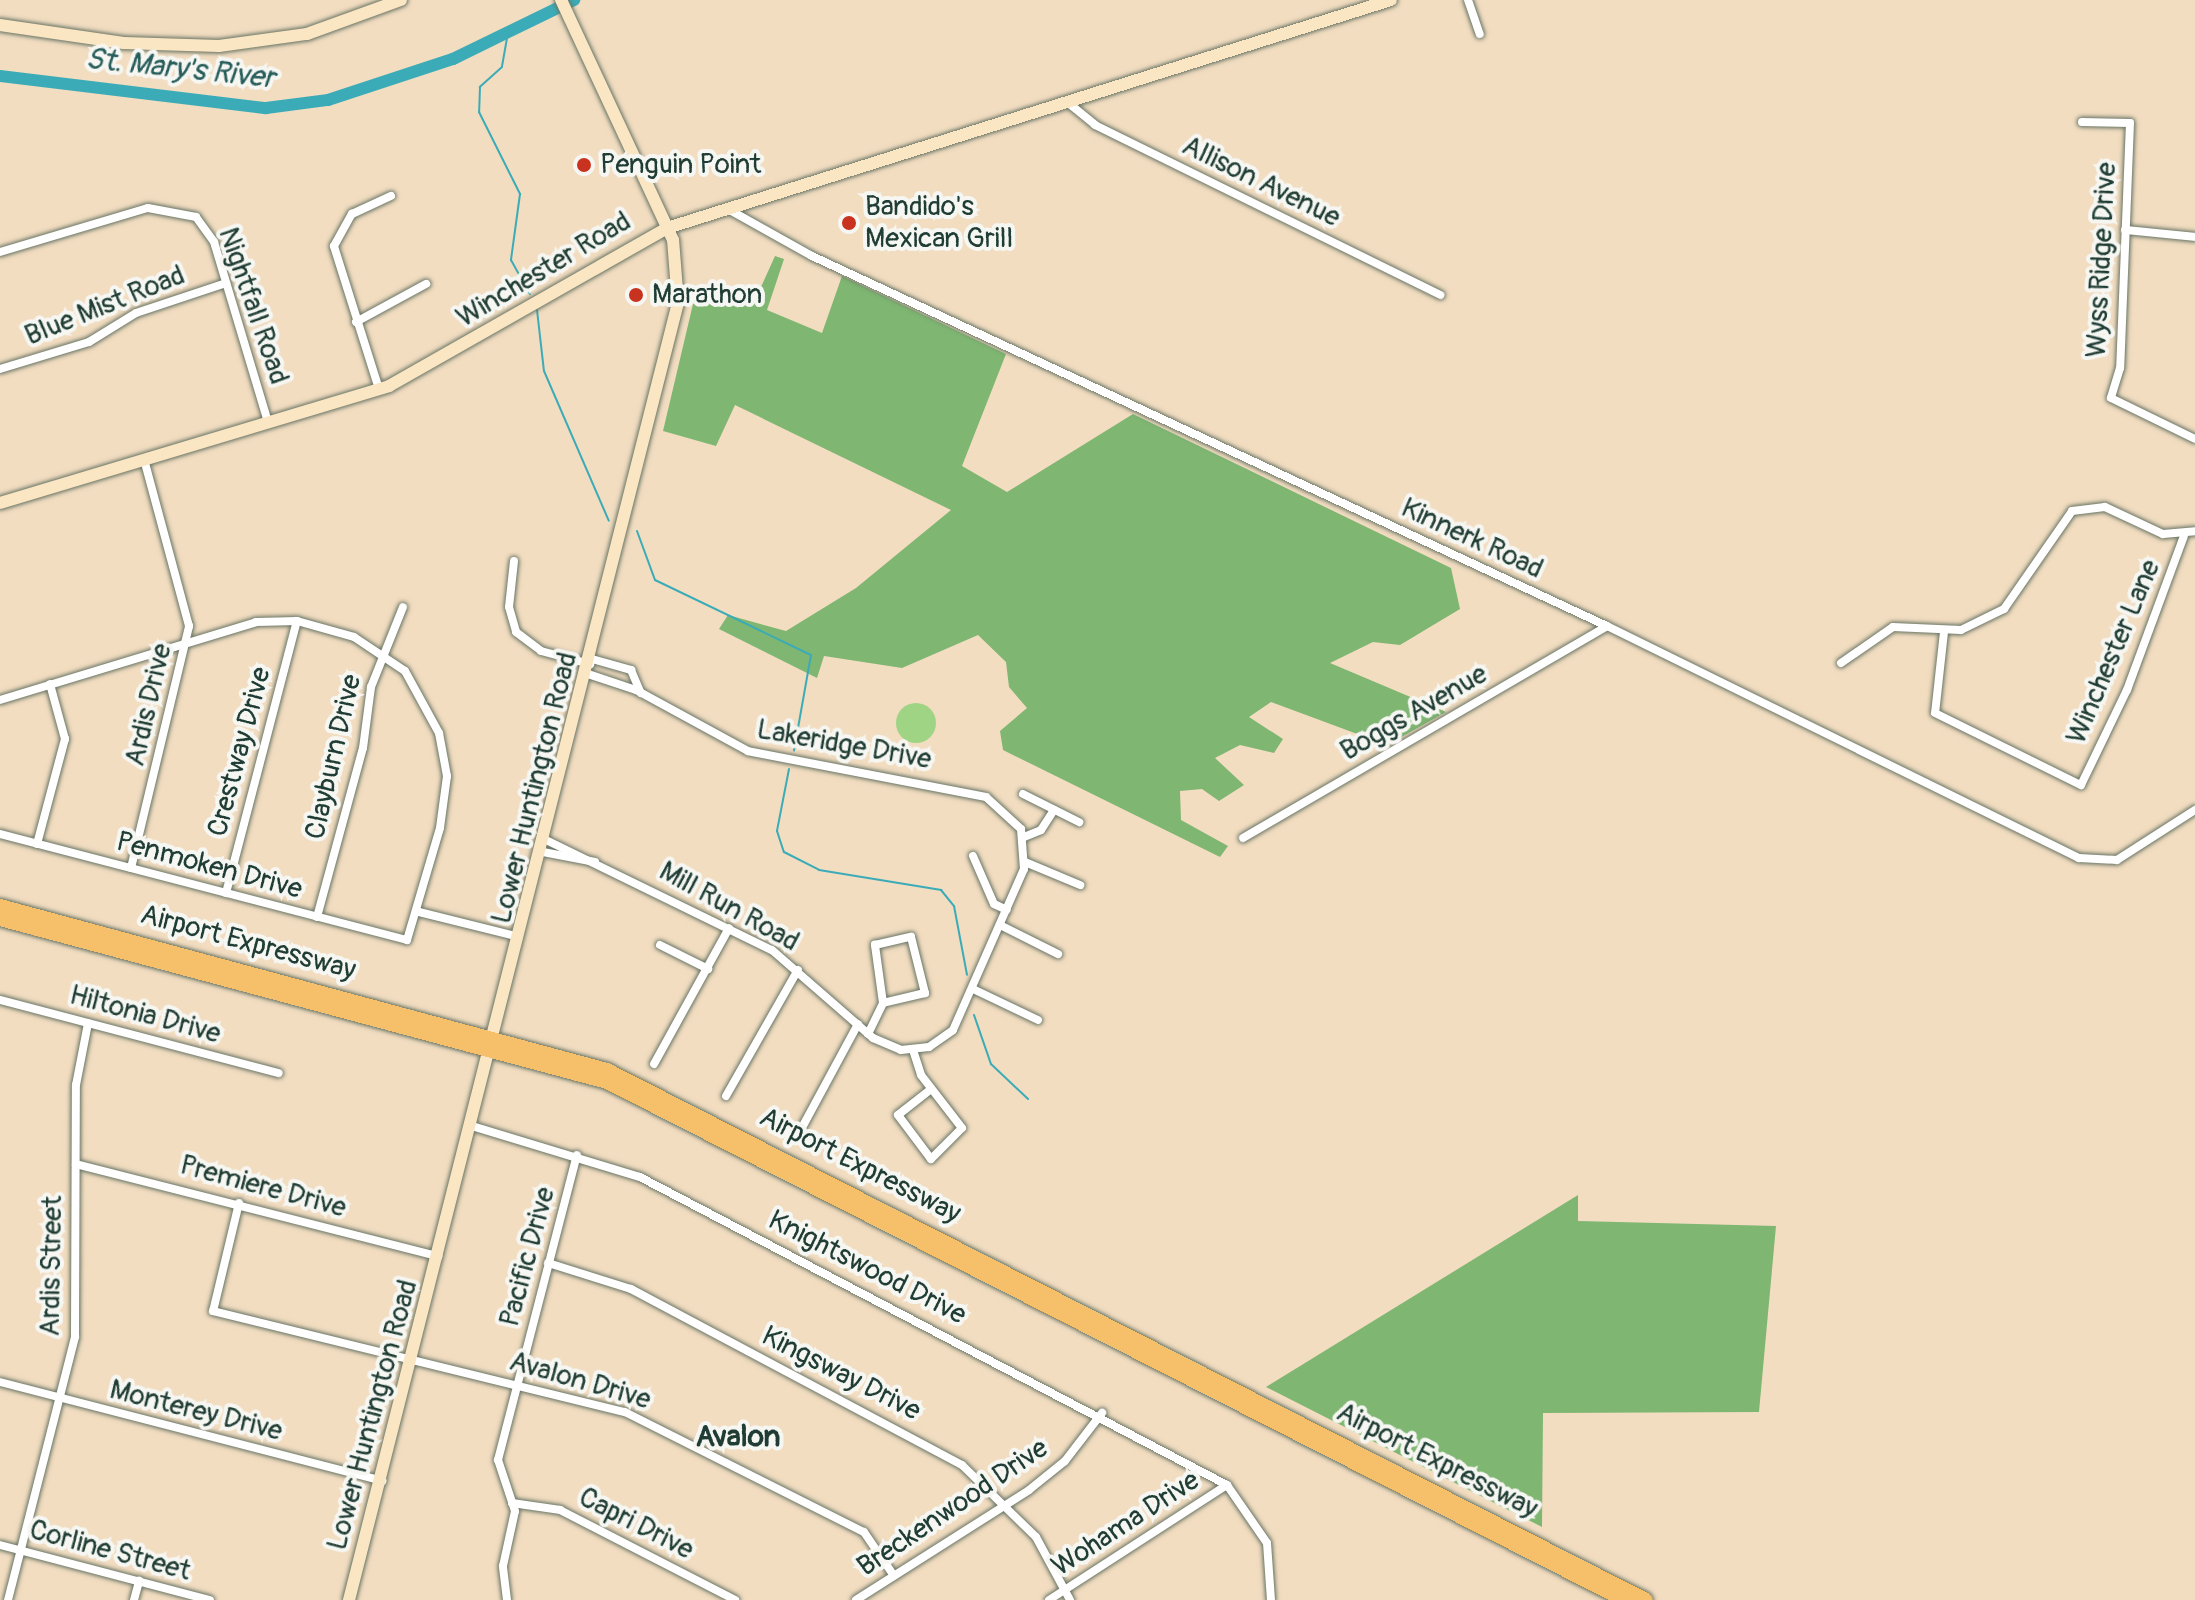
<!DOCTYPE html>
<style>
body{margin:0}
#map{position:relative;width:2195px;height:1600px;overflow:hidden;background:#f2ddc1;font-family:Pangolin,sans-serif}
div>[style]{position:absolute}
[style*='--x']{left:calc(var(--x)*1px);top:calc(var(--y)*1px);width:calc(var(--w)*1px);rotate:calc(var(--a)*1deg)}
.green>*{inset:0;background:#9fd485}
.round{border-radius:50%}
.forest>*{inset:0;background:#7fb672}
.stream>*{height:2px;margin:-1px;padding:0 1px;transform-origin:1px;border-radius:1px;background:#3bacb7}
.river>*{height:12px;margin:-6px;padding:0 6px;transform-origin:6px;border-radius:6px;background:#3bacb7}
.roads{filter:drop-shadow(0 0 2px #697565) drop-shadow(0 0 2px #697565)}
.street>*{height:8px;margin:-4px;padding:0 4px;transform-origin:4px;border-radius:4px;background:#fff}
.secondary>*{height:12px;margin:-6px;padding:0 6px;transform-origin:6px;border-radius:6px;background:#fbe6c4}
.primary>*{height:14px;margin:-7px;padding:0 7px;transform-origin:7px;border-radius:7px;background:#f6c06b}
.dots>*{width:22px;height:22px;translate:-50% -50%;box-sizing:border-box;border:4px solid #f6f6f2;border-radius:50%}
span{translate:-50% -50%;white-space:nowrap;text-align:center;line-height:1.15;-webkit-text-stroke:8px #f6f6f2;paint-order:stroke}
.poi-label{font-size:28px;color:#1f3d34}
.left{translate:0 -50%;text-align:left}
.street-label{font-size:28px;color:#1f3d34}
.water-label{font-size:30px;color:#275e5b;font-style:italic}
.neighbourhood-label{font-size:30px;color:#1f3d34;font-weight:700}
</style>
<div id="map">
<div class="green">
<i class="round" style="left:896px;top:703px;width:40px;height:40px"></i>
</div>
<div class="forest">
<i style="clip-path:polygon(775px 256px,784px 259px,767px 310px,822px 333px,842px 276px,1006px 354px,962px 466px,1007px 492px,1133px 414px,1451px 568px,1460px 609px,1400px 645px,1373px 642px,1330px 663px,1446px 712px,1387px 745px,1271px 702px,1249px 717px,1283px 739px,1274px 753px,1240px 745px,1215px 758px,1244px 785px,1219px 801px,1202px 789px,1180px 791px,1181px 820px,1228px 846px,1220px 857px,1003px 750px,1000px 731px,1027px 708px,1009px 687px,1006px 662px,978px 635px,902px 668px,824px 656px,817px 678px,719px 629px,728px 615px,786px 631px,856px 588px,951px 510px,735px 405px,716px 446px,663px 431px,697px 287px,744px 299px,753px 286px,761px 287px)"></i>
<i style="clip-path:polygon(1578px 1195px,1578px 1221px,1776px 1226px,1759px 1412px,1543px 1413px,1542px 1527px,1266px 1387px)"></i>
</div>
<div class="stream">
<i style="--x:507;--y:38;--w:29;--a:100"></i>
<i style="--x:502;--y:67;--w:30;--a:138"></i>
<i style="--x:480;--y:87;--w:25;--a:92"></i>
<i style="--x:479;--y:112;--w:92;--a:63.4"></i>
<i style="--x:520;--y:194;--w:67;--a:97.8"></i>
<i style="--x:511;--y:260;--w:39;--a:61"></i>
<i style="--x:537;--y:310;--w:61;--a:83.5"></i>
<i style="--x:544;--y:371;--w:163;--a:66.6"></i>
<i style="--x:637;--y:531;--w:52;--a:69.8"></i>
<i style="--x:655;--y:580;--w:173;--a:25.7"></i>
<i style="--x:811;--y:655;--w:97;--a:100.1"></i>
<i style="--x:789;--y:769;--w:63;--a:101"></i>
<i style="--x:777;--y:831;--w:22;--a:72"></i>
<i style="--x:784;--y:852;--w:39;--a:27"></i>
<i style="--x:819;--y:870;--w:124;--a:9.3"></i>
<i style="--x:941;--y:890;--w:21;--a:51"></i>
<i style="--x:954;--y:906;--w:70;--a:79.3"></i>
<i style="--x:974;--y:1015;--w:52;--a:70.9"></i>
<i style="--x:991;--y:1064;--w:51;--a:43.4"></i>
</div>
<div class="river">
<i style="--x:0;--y:76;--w:268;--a:6.9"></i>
<i style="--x:266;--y:108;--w:63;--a:-7.4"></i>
<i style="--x:328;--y:100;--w:132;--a:-18.2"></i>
<i style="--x:453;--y:59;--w:135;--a:-26"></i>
</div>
<div class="roads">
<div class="street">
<i style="--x:1468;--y:0;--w:36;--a:71"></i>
<i style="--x:1067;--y:102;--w:36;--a:39"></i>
<i style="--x:1095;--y:125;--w:385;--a:26.2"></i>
<i style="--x:2082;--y:122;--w:48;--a:1.2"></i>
<i style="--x:2130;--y:123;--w:245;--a:92.3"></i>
<i style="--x:2120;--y:368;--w:31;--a:107"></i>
<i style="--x:2111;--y:398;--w:93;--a:26"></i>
<i style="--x:726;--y:208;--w:98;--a:29.2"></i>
<i style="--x:812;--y:256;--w:877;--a:24.96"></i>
<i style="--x:1607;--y:626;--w:526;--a:26.18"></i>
<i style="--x:2079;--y:858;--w:38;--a:3"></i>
<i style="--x:2117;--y:860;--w:93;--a:-32.7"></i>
<i style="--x:2125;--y:230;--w:70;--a:5.7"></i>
<i style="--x:0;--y:252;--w:154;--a:-16.6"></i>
<i style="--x:148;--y:208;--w:49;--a:10.6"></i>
<i style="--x:196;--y:217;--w:31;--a:54"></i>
<i style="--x:214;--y:242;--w:188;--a:73.3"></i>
<i style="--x:356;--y:322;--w:80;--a:-28.5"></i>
<i style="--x:0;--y:369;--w:93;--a:-16.9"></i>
<i style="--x:89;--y:342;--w:55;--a:-31.7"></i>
<i style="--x:136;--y:313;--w:95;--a:-18.4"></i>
<i style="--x:379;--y:389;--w:150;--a:-107.5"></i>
<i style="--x:334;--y:246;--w:37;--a:-61"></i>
<i style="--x:352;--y:214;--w:43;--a:-24.8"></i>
<i style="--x:514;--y:561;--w:46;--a:96.2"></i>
<i style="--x:509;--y:607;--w:26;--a:74"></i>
<i style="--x:516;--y:632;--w:31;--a:37"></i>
<i style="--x:541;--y:651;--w:51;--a:14.9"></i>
<i style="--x:1944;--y:632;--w:81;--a:96.3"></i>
<i style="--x:1935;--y:713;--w:163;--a:26.3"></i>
<i style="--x:2081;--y:785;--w:106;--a:-64.2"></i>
<i style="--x:2127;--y:690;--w:164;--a:-69.7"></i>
<i style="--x:592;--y:659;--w:41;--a:15.8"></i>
<i style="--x:631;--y:670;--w:25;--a:67"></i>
<i style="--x:1841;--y:663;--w:63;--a:-34.7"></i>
<i style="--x:1893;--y:627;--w:68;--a:2.5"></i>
<i style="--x:1961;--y:630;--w:48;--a:-26"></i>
<i style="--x:2004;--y:609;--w:119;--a:-55.2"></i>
<i style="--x:2072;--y:511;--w:33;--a:-7"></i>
<i style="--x:2105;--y:507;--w:64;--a:25"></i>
<i style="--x:2163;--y:534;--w:32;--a:-5"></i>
<i style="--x:0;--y:700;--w:268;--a:-16.9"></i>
<i style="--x:256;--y:622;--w:41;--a:-1.4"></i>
<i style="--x:297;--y:621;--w:59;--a:15.7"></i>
<i style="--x:354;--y:637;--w:61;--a:33.7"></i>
<i style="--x:405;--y:671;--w:71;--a:61.3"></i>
<i style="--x:439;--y:733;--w:44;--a:79.5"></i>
<i style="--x:447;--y:776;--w:52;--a:97.7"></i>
<i style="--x:440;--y:828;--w:117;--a:106.4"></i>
<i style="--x:407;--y:940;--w:421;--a:-165.4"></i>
<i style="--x:1023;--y:794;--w:63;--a:26.6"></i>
<i style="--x:1024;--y:837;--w:18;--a:-22"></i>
<i style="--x:1041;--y:830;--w:24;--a:-57"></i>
<i style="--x:1243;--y:838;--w:421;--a:-30.2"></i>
<i style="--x:546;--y:840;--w:251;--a:26"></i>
<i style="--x:772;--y:950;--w:134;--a:41.1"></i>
<i style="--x:873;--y:1038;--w:30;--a:23"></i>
<i style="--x:901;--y:1050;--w:28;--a:-6"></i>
<i style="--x:929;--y:1047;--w:29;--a:-35"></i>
<i style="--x:953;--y:1030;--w:176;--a:-66.2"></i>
<i style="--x:1024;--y:869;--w:40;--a:-94.3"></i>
<i style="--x:1021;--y:829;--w:47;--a:-137.6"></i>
<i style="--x:986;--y:797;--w:242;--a:-169.1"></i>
<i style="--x:748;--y:751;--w:128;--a:-151.4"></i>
<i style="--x:636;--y:690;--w:51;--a:-161.6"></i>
<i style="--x:37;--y:844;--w:109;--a:-75.1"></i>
<i style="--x:65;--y:739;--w:57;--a:-105.3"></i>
<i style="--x:543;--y:852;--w:53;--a:10.9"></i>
<i style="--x:973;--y:856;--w:52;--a:66.4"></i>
<i style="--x:994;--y:904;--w:14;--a:25"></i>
<i style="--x:1025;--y:862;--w:60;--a:22.7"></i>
<i style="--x:131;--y:868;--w:249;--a:-76.5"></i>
<i style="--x:189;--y:626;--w:173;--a:-105.1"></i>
<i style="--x:226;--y:893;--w:281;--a:-75.4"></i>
<i style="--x:419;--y:912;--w:103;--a:14"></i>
<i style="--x:317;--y:917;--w:175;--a:-74.8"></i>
<i style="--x:363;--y:748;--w:62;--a:-82.5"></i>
<i style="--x:371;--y:687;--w:86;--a:-68.2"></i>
<i style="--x:1000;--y:925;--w:65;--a:26.6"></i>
<i style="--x:660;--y:945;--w:54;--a:26.6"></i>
<i style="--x:973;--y:989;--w:72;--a:25.5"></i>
<i style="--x:0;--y:1000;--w:288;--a:14.7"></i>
<i style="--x:868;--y:1034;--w:34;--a:-64"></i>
<i style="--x:883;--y:1003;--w:59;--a:-97.9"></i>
<i style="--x:875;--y:945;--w:37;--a:-13"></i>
<i style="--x:911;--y:937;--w:58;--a:76"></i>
<i style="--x:925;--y:993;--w:43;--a:166.6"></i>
<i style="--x:913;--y:1050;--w:26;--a:72"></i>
<i style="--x:921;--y:1075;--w:67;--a:52.3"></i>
<i style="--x:962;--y:1128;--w:44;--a:135"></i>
<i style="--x:931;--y:1159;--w:55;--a:-126.9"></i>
<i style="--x:898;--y:1115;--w:42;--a:-38.2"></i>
<i style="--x:654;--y:1064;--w:155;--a:-61.1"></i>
<i style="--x:726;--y:1096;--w:145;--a:-60.3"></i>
<i style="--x:472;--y:1126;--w:176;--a:16.9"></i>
<i style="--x:640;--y:1177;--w:663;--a:27.69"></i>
<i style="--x:1227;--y:1485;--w:70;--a:55.4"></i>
<i style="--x:1267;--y:1543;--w:57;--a:86"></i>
<i style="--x:798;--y:1135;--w:126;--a:-61.6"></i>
<i style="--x:76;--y:1164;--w:374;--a:14.3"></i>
<i style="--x:239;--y:1203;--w:111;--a:103.5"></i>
<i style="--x:213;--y:1311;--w:424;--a:13.8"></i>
<i style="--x:625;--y:1412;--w:267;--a:26.7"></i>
<i style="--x:864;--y:1532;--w:53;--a:55.7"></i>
<i style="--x:548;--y:1263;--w:87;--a:17.4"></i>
<i style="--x:631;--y:1289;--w:375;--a:28"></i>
<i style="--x:962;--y:1465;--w:103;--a:44.2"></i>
<i style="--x:1036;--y:1537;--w:72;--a:61.6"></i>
<i style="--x:0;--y:1382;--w:395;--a:14.5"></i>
<i style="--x:512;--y:1503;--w:49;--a:8.3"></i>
<i style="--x:560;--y:1510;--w:197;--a:27.2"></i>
<i style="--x:0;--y:1545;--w:217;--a:14.7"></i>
<i style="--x:8;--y:1600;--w:271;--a:-75.7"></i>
<i style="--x:75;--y:1337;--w:252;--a:-89.8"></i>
<i style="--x:76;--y:1085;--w:63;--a:-79"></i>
<i style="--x:134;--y:1600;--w:20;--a:-75"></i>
<i style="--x:507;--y:1600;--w:34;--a:-97"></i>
<i style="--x:503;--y:1566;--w:56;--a:-77.7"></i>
<i style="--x:515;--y:1511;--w:54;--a:-108.4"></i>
<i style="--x:498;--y:1460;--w:315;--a:-75.5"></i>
<i style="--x:856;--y:1600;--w:205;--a:-32.4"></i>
<i style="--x:1029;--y:1490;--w:46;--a:-38.9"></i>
<i style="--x:1065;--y:1461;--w:61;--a:-52.4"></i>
<i style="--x:1049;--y:1600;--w:212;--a:-32.9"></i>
</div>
<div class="secondary">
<i style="--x:0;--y:25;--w:125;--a:8.3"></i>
<i style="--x:124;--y:43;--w:95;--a:1.8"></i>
<i style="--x:219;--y:46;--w:89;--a:-7.8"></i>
<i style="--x:307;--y:34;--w:100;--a:-19.9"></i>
<i style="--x:0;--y:503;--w:406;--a:-16.7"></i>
<i style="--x:389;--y:386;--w:320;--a:-29.6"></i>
<i style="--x:667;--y:228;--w:759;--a:-17.48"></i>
<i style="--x:349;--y:1600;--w:1338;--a:-75.77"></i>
<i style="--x:678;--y:303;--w:63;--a:-94.5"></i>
<i style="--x:673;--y:240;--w:265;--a:-115"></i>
</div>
<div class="primary">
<i style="--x:0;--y:906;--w:629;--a:15.12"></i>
<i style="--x:607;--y:1070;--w:1166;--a:27.03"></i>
<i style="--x:0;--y:919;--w:629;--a:15.03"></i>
<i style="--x:607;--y:1082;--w:1141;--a:26.99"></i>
</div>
</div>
<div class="dots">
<i style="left:584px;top:165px;background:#c8321e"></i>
<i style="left:849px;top:223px;background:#c8321e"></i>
<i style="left:636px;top:295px;background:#c8321e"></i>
</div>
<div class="poi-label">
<span class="left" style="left:600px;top:165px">Penguin Point</span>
<span class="left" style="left:865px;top:223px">Bandido's<br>Mexican Grill</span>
<span class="left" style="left:652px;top:295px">Marathon</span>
</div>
<div class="street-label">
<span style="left:1261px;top:182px;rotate:26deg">Allison Avenue</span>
<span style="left:2102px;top:260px;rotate:-87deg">Wyss Ridge Drive</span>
<span style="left:544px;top:270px;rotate:-31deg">Winchester Road</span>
<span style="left:105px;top:306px;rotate:-22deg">Blue Mist Road</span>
<span style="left:253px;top:306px;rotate:71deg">Nightfall Road</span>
<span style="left:1472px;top:539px;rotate:25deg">Kinnerk Road</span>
<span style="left:2114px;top:652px;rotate:-67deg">Winchester Lane</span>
<span style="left:149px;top:705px;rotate:-77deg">Ardis Drive</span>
<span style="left:1414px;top:713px;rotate:-30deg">Boggs Avenue</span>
<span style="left:844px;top:745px;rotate:10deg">Lakeridge Drive</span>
<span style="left:240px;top:752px;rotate:-75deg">Crestway Drive</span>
<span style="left:334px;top:757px;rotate:-77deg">Clayburn Drive</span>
<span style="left:535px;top:788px;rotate:-76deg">Lower Huntington Road</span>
<span style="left:209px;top:866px;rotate:15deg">Penmoken Drive</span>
<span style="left:729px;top:907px;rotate:29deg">Mill Run Road</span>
<span style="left:248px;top:943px;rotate:15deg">Airport Expressway</span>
<span style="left:145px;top:1015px;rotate:15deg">Hiltonia Drive</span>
<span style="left:860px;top:1166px;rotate:27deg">Airport Expressway</span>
<span style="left:263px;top:1187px;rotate:15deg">Premiere Drive</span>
<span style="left:528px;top:1257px;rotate:-75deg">Pacific Drive</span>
<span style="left:52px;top:1266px;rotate:-89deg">Ardis Street</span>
<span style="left:867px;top:1268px;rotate:27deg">Knightswood Drive</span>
<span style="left:841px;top:1374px;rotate:27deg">Kingsway Drive</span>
<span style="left:580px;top:1381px;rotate:16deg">Avalon Drive</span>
<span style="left:196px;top:1411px;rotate:14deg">Monterey Drive</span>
<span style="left:373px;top:1415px;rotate:-75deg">Lower Huntington Road</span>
<span style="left:1437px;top:1461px;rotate:27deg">Airport Expressway</span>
<span style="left:953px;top:1508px;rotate:-34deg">Breckenwood Drive</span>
<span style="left:636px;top:1524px;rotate:27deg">Capri Drive</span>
<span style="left:1126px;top:1524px;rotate:-33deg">Wohama Drive</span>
<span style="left:110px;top:1551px;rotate:15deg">Corline Street</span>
</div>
<div class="water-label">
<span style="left:180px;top:69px;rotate:6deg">St. Mary's River</span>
</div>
<div class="neighbourhood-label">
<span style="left:738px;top:1437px">Avalon</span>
</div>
</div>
